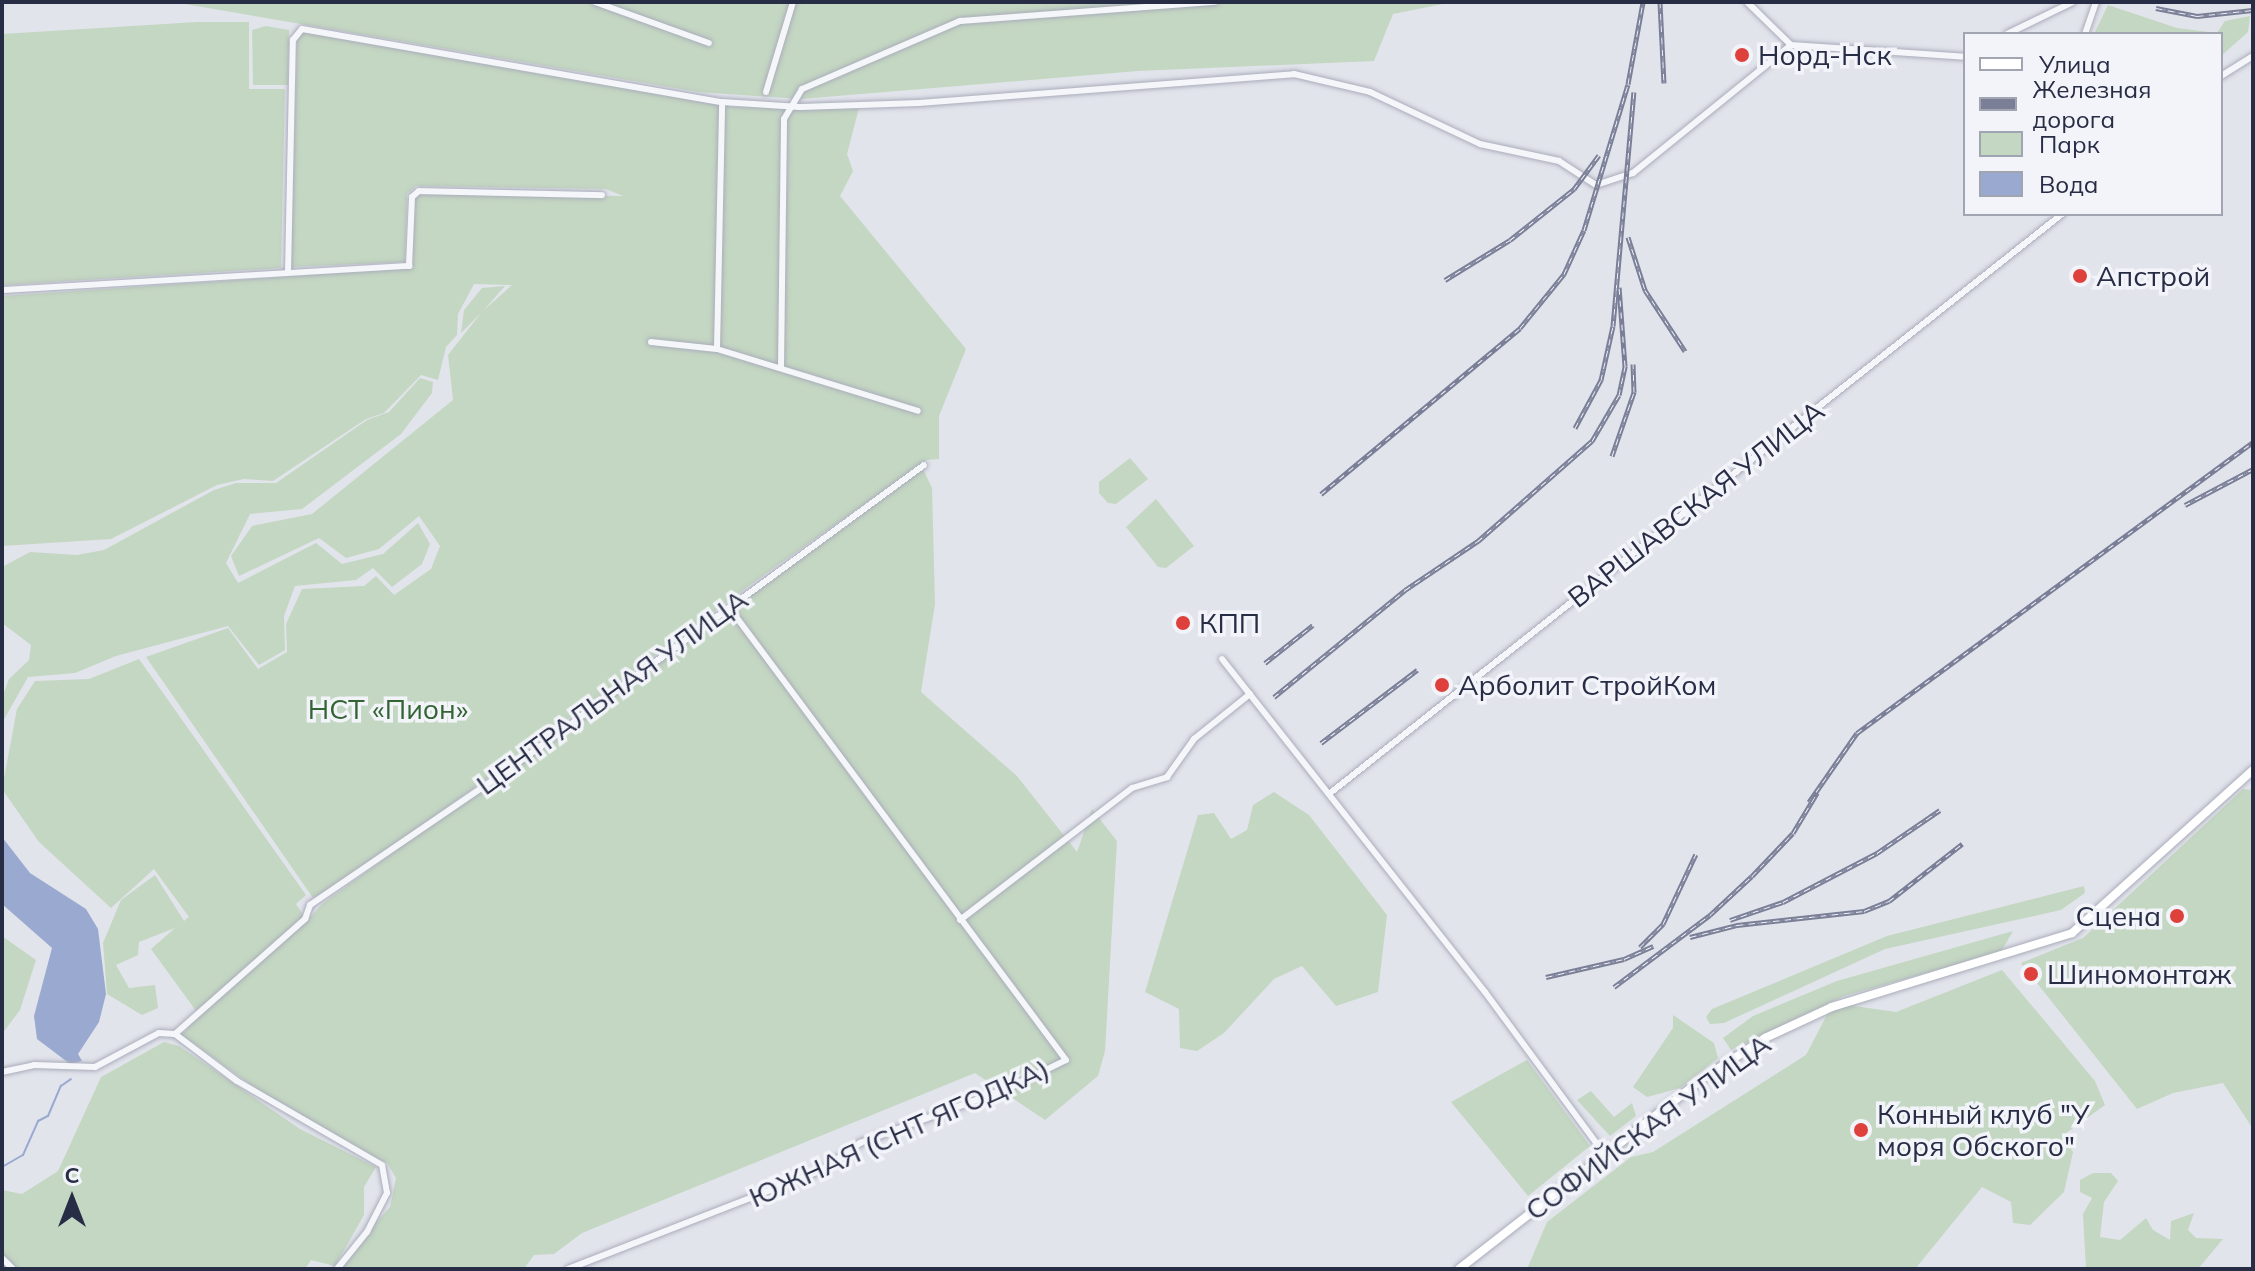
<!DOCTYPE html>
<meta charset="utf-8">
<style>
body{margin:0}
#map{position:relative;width:2255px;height:1271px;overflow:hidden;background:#e2e4ec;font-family:Mulish,sans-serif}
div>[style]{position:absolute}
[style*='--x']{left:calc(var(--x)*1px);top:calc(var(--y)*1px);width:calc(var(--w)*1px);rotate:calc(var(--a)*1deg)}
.green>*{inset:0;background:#c4d7c2}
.water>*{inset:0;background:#99a9d0}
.stream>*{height:2px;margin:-1px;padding:0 1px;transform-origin:1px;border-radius:1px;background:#99a9d0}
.roads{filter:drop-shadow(0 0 2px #aaadba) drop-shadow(0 0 2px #aaadba)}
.minor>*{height:6px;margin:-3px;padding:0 3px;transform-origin:3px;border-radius:3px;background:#f5f6fa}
.major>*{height:8px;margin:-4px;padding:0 4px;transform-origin:4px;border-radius:4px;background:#fff}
.rail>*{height:5px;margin-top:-2.5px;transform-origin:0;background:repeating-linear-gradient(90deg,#f2f4f9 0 6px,#7a7f97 0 12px);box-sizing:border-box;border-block:2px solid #7a7f97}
.dots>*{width:22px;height:22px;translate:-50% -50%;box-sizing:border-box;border:4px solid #f2f4f9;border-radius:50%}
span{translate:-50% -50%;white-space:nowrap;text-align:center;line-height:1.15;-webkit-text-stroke:7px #f2f4f9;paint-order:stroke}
.poi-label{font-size:28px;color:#282d46}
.left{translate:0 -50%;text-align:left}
.right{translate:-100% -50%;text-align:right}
.street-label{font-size:28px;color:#282d46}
.park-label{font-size:28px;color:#336434}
.frame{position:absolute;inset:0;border:4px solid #282d46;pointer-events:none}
.legend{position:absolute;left:1963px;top:32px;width:260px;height:184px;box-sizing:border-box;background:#f2f4f9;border:2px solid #a1a4b1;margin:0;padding:10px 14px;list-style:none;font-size:24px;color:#282d46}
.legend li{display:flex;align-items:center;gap:16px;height:40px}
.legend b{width:40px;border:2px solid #a1a4b1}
.north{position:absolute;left:32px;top:1159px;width:80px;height:80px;-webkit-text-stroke:6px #f2f4f9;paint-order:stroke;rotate:0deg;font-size:22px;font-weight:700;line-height:32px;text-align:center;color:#282d46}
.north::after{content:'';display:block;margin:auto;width:28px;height:36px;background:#282d46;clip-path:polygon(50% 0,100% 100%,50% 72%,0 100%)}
</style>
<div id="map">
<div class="green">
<i style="clip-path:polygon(173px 2px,1453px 2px,1393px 14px,1374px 61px,1138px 71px,801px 99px,698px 92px)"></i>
<i style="clip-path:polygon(2108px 5px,2177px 28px,2217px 33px,2225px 21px,2250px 16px,2248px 32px,2221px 56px,2221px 34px,2094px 34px)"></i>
<i style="clip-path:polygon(197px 22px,249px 22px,249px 89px,285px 89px,281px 268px,2px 285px,2px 34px)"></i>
<i style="clip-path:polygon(266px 26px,289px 30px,288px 85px,253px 85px,252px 30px)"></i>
<i style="clip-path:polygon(302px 31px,732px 107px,859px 108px,847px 154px,853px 171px,840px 196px,966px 349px,939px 416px,939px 459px,927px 460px,775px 567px,355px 875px,313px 898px,146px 657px,228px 628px,258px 669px,287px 652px,286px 624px,302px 589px,364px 586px,376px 576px,394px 595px,431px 569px,440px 546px,419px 516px,379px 549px,346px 558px,319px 538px,239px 576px,231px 556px,252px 526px,312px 514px,453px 400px,448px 355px,481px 313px,461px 333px,464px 310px,482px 288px,505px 286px,483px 311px,512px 285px,474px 284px,458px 314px,457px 335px,446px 347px,438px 380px,421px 375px,384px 413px,366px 419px,273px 481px,244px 479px,217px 485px,111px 539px,2px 546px,2px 296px,413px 268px,414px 199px,421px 194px,623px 196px,606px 189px,416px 186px,407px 194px,405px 262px,291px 267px,297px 35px)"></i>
<i style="clip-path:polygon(420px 378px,433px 382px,432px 393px,401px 434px,302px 509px,250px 514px,226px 563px,238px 583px,316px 543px,342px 564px,383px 554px,418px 523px,430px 544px,422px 564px,392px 587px,373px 568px,356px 580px,295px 586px,284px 616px,285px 650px,259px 665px,228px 626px,116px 656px,75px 673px,28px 677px,2px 723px,2px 698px,9px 679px,29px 660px,31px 645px,2px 623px,2px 567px,30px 552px,77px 555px,104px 550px,214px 490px,236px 483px,276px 483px,367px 420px,389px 412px)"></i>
<i style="clip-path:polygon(1130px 458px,1148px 479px,1116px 504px,1108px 503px,1099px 493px,1099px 482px)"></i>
<i style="clip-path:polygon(923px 469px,932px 488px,935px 604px,921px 692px,1017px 776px,1077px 852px,1092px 809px,1117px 841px,1105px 1051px,1098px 1076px,1045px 1120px,975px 1073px,582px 1233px,554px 1254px,534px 1255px,524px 1269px,335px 1269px,390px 1207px,396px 1178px,387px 1163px,298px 1119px,182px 1035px,199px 1015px,151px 949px,175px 928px,139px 942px,138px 955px,116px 965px,129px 988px,155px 985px,158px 1008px,142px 1015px,107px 994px,103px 943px,121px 900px,155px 875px,184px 921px,189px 917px,154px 869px,111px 908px,39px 842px,2px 789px,17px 709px,35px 681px,89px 679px,139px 659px,306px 895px,296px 904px,307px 921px,322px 904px)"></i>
<i style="clip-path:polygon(1156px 499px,1194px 546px,1166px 568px,1158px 567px,1126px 527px)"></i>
<i style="clip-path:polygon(2243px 789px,2253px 790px,2253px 1129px,2223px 1083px,2173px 1093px,2137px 1109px,2021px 963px,2083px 938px)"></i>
<i style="clip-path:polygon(1274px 792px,1309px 815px,1387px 915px,1378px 992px,1336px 1006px,1302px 966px,1274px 979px,1224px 1033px,1197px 1051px,1180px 1048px,1179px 1009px,1145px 992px,1198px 815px,1214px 813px,1231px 839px,1247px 830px,1253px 805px)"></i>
<i style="clip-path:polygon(2084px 886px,2085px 893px,2061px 910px,1885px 949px,1724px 1023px,1710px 1024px,1706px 1017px,1712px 1009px,1887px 936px)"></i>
<i style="clip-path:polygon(2013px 931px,2001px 952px,1844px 996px,1731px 1050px,1723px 1038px,1753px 1016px,1837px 981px)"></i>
<i style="clip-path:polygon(2px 936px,36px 960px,20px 1010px,2px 1034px)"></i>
<i style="clip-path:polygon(2002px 970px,2095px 1081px,2105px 1105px,2062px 1136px,2073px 1152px,2064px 1192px,2030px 1225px,2013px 1223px,2011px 1202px,1982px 1187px,1915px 1269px,1527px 1269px,1547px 1222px,1631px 1157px,1653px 1152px,1806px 1055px,1833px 1003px,1896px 1012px)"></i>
<i style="clip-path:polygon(1673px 1015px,1714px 1043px,1718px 1058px,1680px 1088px,1647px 1097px,1633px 1087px,1673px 1028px)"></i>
<i style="clip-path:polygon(164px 1042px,179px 1046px,300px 1129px,376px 1167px,364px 1187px,364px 1215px,335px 1266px,311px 1260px,305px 1269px,2px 1269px,2px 1190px,22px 1194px,58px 1171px,101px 1077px)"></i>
<i style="clip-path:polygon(1527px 1060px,1590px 1146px,1528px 1196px,1451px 1102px)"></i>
<i style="clip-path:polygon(1591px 1091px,1614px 1117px,1632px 1103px,1636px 1116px,1610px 1136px,1577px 1100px)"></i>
<i style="clip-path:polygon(2093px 1173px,2111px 1173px,2118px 1181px,2104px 1202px,2100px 1237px,2120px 1240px,2146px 1218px,2153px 1230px,2170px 1240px,2171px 1221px,2194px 1213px,2188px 1230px,2196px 1238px,2223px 1239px,2198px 1269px,2086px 1269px,2083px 1214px,2092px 1198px,2080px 1192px,2080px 1180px)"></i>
</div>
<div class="water">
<i style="clip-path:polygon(2px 837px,30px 873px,86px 909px,98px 929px,106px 994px,99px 1022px,78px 1054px,82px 1061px,70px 1064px,37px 1039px,34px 1016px,52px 948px,2px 904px)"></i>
</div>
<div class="stream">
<i style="--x:2;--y:1167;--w:24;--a:-30"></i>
<i style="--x:23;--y:1155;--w:37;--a:-66"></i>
<i style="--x:38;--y:1121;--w:11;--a:-27"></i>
<i style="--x:48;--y:1116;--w:33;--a:-67"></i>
<i style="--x:61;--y:1086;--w:12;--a:-35"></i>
</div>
<div class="roads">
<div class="minor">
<i style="--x:595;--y:2;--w:121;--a:19.8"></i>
<i style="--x:1747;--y:2;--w:62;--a:44.3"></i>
<i style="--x:1791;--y:45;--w:174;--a:3.9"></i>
<i style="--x:2007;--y:34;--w:73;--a:-25.9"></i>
<i style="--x:2085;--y:34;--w:34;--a:-71"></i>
<i style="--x:2221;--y:76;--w:38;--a:-32"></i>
<i style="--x:766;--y:92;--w:94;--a:-73.3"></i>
<i style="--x:288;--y:272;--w:232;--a:-88.8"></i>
<i style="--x:293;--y:40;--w:14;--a:-51"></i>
<i style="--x:302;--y:29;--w:426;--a:9.9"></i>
<i style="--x:722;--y:102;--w:78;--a:3.7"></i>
<i style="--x:800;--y:107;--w:119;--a:-1.9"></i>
<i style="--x:919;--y:103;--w:376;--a:-4.4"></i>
<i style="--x:1294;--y:74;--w:78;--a:13.3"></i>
<i style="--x:1370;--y:92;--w:122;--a:25.3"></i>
<i style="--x:1480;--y:144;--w:81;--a:12.1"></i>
<i style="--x:1559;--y:161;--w:44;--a:33"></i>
<i style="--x:1596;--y:185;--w:39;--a:-18"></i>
<i style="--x:1633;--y:173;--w:203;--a:-39"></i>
<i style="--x:2;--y:290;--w:408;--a:-3.4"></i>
<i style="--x:409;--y:266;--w:69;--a:-87.5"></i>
<i style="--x:412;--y:197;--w:9;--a:-41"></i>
<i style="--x:419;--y:191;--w:183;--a:1.3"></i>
<i style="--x:651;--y:342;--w:66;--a:6.1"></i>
<i style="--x:717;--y:349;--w:210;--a:17.1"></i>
<i style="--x:717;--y:349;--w:247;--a:-88.8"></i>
<i style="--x:781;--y:368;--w:249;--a:-89.3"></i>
<i style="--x:784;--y:119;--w:35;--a:-59"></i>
<i style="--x:802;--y:89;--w:172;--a:-23.3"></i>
<i style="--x:960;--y:21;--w:256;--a:-4.3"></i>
<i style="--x:1222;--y:659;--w:424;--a:51.7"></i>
<i style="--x:1485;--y:992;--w:204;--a:53.6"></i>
<i style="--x:1329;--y:794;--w:935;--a:-38.35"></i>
<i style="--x:960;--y:920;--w:217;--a:-37.5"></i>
<i style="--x:1132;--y:788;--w:37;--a:-17"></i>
<i style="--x:1167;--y:777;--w:47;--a:-54.6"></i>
<i style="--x:1194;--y:739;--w:72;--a:-38.8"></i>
<i style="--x:2;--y:1072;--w:33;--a:-12"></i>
<i style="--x:34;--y:1065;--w:61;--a:1.9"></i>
<i style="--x:95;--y:1067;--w:72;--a:-28"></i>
<i style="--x:159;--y:1033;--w:16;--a:4"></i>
<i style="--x:2;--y:1258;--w:16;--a:45"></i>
<i style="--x:337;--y:1269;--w:48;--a:-51"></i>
<i style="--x:367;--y:1232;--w:44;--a:-62.9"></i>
<i style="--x:387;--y:1193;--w:28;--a:-100"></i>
<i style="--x:382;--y:1165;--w:168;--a:-149.9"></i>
<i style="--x:237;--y:1081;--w:78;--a:-142.8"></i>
<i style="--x:175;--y:1034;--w:174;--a:-41.5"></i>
<i style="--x:305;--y:919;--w:15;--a:-70"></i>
<i style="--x:310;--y:905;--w:248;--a:-34.3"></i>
<i style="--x:515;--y:765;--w:507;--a:-36.26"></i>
<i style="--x:568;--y:1269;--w:273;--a:-21.3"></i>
<i style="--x:822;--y:1170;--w:47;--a:-35.4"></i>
<i style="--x:860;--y:1143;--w:161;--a:-20.3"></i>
<i style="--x:1011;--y:1087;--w:61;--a:-26.1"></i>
<i style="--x:1066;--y:1060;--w:556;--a:-126.66"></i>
</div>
<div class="major">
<i style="--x:1459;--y:1269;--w:312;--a:-38"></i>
<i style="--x:1705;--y:1077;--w:72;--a:-33"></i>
<i style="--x:1765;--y:1038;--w:74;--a:-24.8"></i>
<i style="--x:1832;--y:1007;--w:251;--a:-17.1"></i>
<i style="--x:2072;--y:933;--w:244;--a:-42"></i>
</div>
</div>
<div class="rail">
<i style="--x:1660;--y:2;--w:81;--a:87.2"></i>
<i style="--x:2156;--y:8;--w:42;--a:11"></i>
<i style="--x:2197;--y:16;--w:56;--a:-6.1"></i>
<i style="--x:1628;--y:237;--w:56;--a:72.2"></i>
<i style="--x:1645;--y:290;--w:73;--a:56.7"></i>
<i style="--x:1445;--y:280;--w:76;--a:-31.6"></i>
<i style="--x:1510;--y:240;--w:82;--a:-38.6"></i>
<i style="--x:1574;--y:189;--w:42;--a:-53.7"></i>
<i style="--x:1575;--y:428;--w:55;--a:-61.6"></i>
<i style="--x:1601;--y:380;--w:55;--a:-77.5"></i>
<i style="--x:1613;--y:326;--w:235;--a:-84.9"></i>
<i style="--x:1612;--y:456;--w:68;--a:-71"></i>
<i style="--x:1634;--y:392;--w:28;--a:-92"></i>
<i style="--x:1321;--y:494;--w:259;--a:-39.8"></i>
<i style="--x:1520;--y:328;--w:70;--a:-50.8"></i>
<i style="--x:1564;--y:274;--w:48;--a:-65.6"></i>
<i style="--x:1584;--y:230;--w:152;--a:-73.2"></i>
<i style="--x:1628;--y:84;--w:83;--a:-79.6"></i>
<i style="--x:2185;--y:505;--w:77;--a:-27.9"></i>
<i style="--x:1265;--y:663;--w:61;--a:-38.4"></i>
<i style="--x:1274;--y:697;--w:169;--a:-39.2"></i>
<i style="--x:1405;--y:590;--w:88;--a:-33.9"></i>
<i style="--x:1478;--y:541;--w:152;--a:-41.3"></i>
<i style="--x:1592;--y:441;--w:53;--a:-59.6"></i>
<i style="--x:1619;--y:395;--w:30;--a:-78"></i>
<i style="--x:1625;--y:366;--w:79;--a:-94.3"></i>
<i style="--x:1321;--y:743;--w:121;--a:-37.2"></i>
<i style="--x:1809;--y:802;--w:84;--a:-55.2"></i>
<i style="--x:1857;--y:733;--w:491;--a:-36.3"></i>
<i style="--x:1730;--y:920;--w:56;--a:-18.8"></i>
<i style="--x:1783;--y:902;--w:106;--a:-27.5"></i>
<i style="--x:1877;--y:853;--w:76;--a:-34.3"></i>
<i style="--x:1690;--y:937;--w:49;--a:-14.3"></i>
<i style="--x:1737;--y:925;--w:128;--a:-6.3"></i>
<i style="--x:1864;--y:911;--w:27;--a:-22"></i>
<i style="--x:1889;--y:901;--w:93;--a:-38"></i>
<i style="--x:1640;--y:947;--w:33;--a:-45"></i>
<i style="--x:1663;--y:924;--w:77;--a:-64.8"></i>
<i style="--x:1546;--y:977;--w:80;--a:-13"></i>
<i style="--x:1624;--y:959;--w:32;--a:-24"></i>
<i style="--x:1614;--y:987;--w:120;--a:-36.9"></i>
<i style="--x:1710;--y:915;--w:57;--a:-42.9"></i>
<i style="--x:1752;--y:876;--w:59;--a:-46.4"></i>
<i style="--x:1793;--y:833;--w:47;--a:-59"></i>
</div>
<div class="dots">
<i style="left:1742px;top:55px;background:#de413b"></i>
<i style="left:2080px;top:276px;background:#de413b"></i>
<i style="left:1183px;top:623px;background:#de413b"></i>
<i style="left:1442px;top:685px;background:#de413b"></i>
<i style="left:2177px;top:916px;background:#de413b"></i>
<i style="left:2031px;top:974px;background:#de413b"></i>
<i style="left:1861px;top:1130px;background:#de413b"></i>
</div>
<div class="poi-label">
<span class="left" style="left:1758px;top:55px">Норд-Нск</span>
<span class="left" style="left:2096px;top:276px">Апстрой</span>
<span class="left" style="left:1199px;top:623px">КПП</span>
<span class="left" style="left:1458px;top:685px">Арболит СтройКом</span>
<span class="right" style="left:2161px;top:916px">Сцена</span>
<span class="left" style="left:2047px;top:974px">Шиномонтаж</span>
<span class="left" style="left:1877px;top:1130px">Конный клуб "У<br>моря Обского"</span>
</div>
<div class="street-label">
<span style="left:1696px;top:504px;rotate:-38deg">ВАРШАВСКАЯ УЛИЦА</span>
<span style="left:612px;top:692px;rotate:-36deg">ЦЕНТРАЛЬНАЯ УЛИЦА</span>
<span style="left:1648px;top:1127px;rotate:-36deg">СОФИЙСКАЯ УЛИЦА</span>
<span style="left:899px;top:1133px;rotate:-24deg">ЮЖНАЯ (СНТ ЯГОДКА)</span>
</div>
<div class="park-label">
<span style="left:388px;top:709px">НСТ «Пион»</span>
</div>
<div class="frame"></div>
<ul class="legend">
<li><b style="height:10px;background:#fff"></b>Улица</li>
<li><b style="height:10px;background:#7a7f97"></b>Железная дорога</li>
<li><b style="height:22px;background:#c4d7c2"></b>Парк</li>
<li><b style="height:22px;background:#99a9d0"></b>Вода</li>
</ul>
<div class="north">С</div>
</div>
